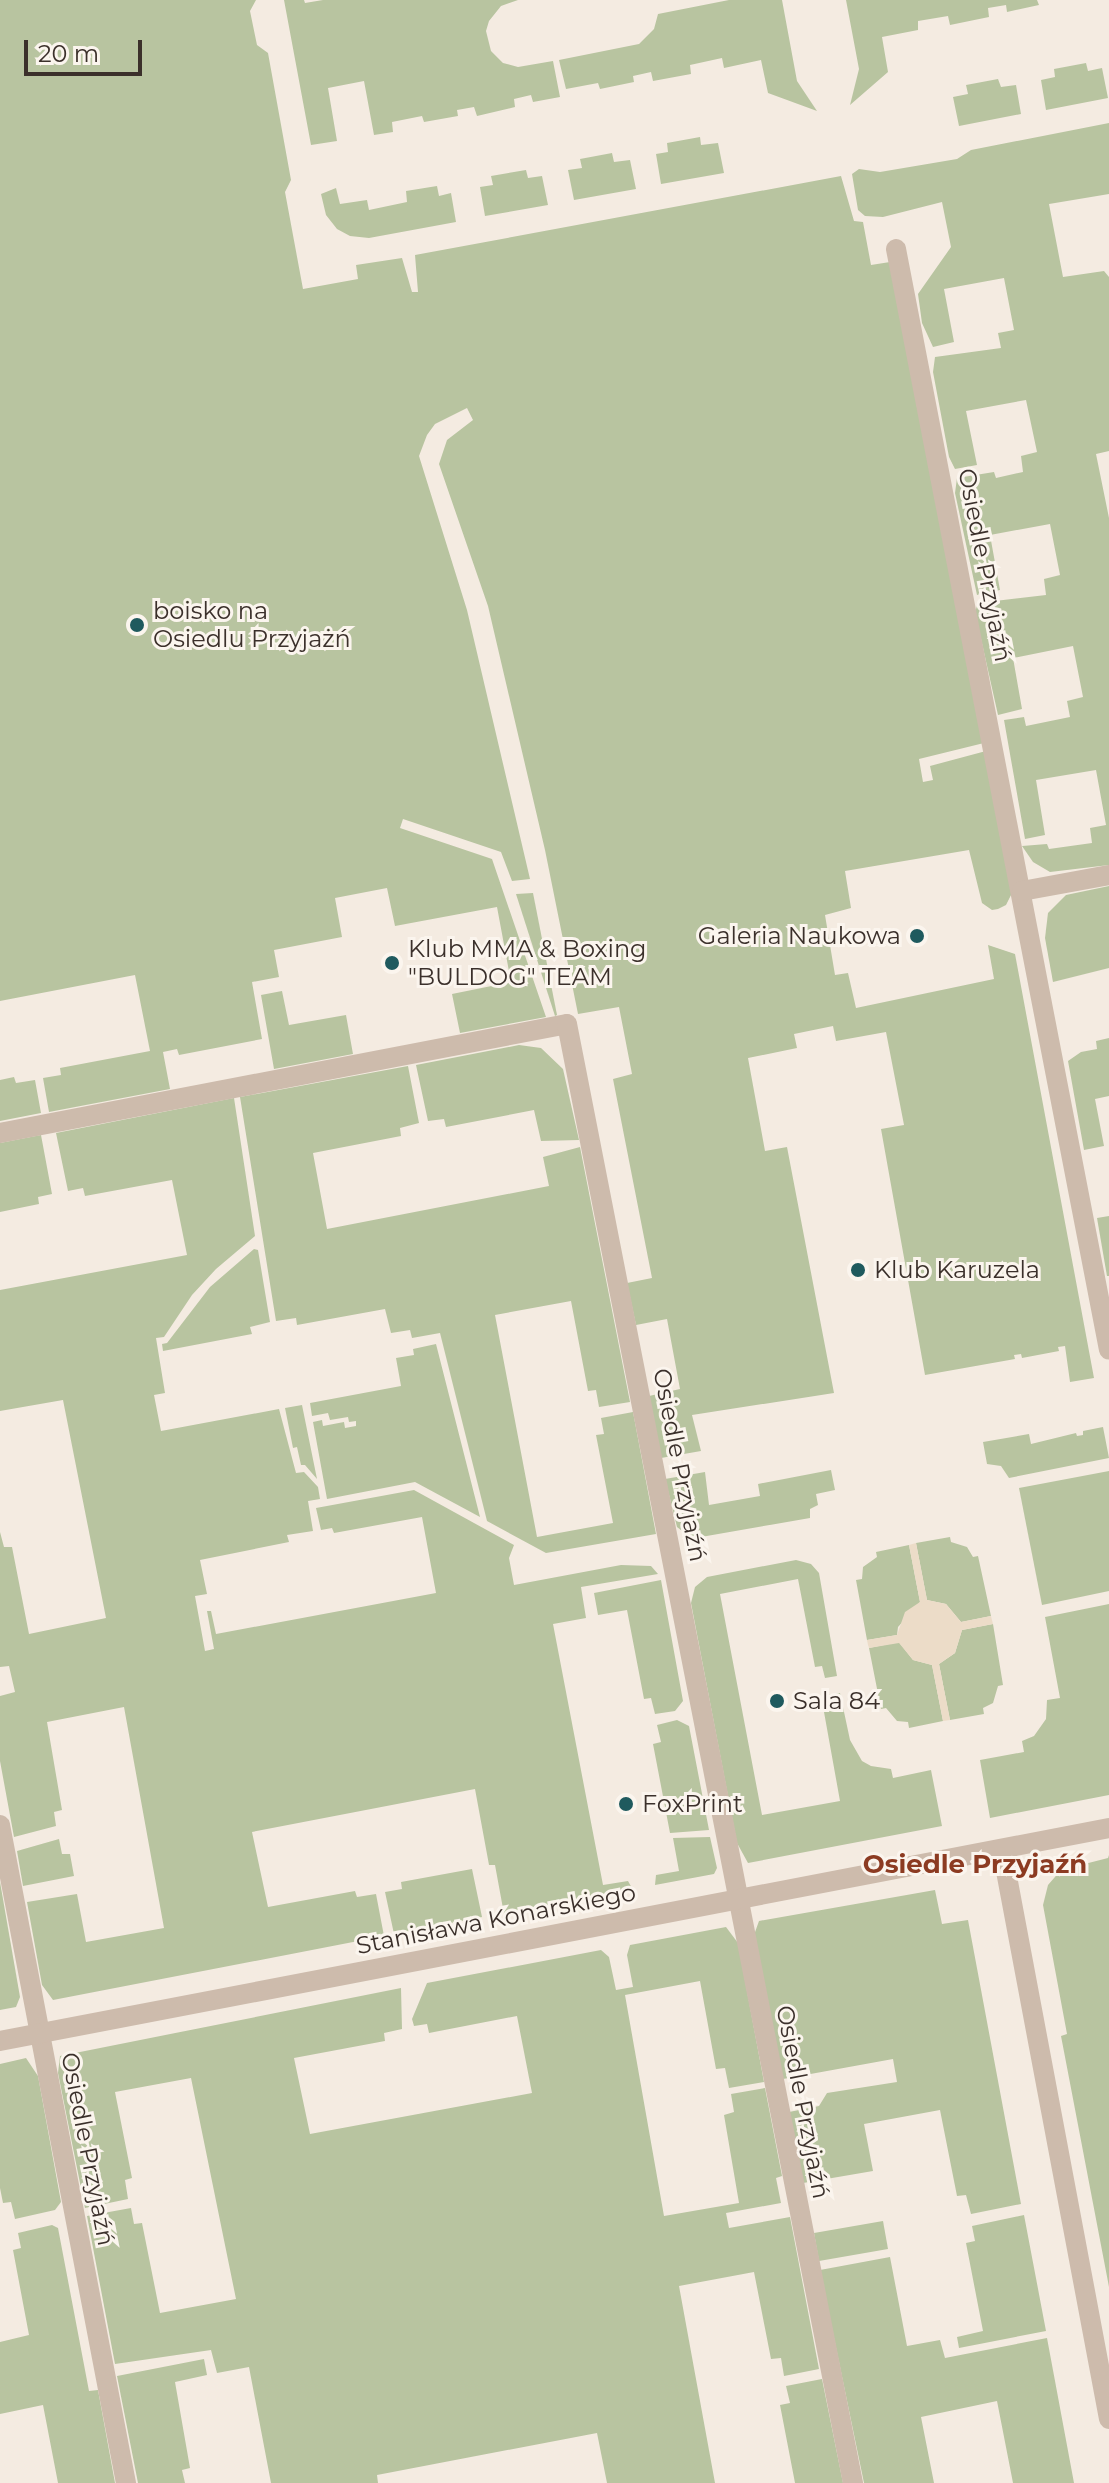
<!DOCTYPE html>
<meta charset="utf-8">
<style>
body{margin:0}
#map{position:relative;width:1109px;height:2483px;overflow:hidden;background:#f4ebe1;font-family:Montserrat,sans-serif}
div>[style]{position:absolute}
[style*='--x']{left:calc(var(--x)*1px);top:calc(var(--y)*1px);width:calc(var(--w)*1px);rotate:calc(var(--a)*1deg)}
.green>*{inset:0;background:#b8c4a0}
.plaza>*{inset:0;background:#ecdcc8}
.minor>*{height:20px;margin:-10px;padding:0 10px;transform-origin:10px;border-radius:10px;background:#cdbbac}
.dots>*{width:22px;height:22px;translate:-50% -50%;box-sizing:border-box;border:4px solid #fbf5ee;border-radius:50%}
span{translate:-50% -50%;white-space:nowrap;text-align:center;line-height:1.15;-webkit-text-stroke:6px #fbf5ee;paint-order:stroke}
.street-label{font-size:24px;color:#3b302b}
.poi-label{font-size:24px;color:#3b302b}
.left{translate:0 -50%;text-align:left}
.right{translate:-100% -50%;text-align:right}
.neighbourhood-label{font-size:26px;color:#8c3b22;font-weight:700}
.scale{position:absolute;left:24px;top:40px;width:118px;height:36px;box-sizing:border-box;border:4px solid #3b302b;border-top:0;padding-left:10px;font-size:24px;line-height:28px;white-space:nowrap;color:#3b302b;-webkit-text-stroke:6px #fbf5ee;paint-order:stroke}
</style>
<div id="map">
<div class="green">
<i style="clip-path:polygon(0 0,256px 0,250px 11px,257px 45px,268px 53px,291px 180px,285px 192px,303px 289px,358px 279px,356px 265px,402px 258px,412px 292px,418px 292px,415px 255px,841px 176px,854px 221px,863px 222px,871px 265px,890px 262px,984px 743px,919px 759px,923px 782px,933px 780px,930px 766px,986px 751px,1012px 893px,1006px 905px,998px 909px,992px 910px,982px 903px,969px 850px,845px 871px,851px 908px,825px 915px,835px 975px,848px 973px,856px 1008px,994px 979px,988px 945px,1015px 954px,1094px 1378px,1070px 1382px,1065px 1346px,1058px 1347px,1059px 1351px,1022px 1358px,1021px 1354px,1014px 1355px,1015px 1359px,925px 1375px,881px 1129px,904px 1125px,886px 1032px,836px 1041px,833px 1026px,794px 1034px,797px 1048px,748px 1058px,765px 1151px,787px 1147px,834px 1393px,692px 1415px,701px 1451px,661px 1458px,649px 1396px,680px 1389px,667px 1319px,636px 1325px,627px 1283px,652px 1278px,613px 1079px,632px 1074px,619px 1007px,578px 1014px,545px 850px,488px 606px,439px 464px,447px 440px,473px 420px,467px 408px,435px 424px,427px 435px,419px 456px,467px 610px,530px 879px,512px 881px,501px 852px,403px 819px,400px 828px,492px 859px,546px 1017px,460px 1033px,452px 994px,511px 982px,497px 907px,395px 926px,387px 888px,335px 898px,342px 937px,274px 950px,279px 977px,252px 982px,262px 1039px,179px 1055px,177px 1049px,163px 1052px,170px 1089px,49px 1112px,43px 1078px,61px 1075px,60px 1068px,150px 1051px,135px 975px,0 1001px)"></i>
<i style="clip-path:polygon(284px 0,304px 0,305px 3px,323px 0,518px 0,501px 6px,489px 21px,486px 31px,491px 51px,503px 63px,518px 67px,553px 61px,560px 97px,533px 102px,531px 95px,514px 99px,515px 107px,477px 116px,474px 107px,457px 110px,458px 116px,424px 122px,422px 116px,392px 122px,393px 132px,374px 135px,364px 81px,328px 88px,337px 141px,311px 145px)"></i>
<i style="clip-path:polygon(729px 0,782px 0,797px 81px,817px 111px,768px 93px,761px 60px,724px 68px,722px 58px,690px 65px,691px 74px,653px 81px,651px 72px,633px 76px,634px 82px,600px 89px,598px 83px,566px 89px,559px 60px,639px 44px,654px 29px,658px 14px)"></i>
<i style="clip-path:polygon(846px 0,1037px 0,1039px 5px,1007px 12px,1006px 5px,988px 8px,989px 17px,950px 25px,948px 16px,918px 21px,918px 30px,882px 37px,888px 72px,850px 105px,859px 69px)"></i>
<i style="clip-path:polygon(1086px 63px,1088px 71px,1102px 68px,1108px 98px,1046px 110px,1041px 80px,1055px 77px,1054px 69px)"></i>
<i style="clip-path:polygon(998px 79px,1001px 87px,1016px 85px,1021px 114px,959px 126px,953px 97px,968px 94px,966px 85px)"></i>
<i style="clip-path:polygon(1109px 123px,1109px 194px,1049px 204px,1063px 277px,1104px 271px,1109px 277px,1109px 451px,1096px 454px,1109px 518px,1109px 865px,1050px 872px,1033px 862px,1022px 846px,1047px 844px,1049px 849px,1092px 843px,1090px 828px,1106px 825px,1096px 770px,1036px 780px,1045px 835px,1025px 839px,1004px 720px,1024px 717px,1026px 726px,1070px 717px,1067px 701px,1083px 697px,1073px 646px,1013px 658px,1022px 709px,998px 715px,975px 612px,978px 603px,1046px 595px,1044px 579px,1060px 575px,1050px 524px,990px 535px,1000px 590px,977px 595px,955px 493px,957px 478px,994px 472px,996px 478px,1023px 472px,1021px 456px,1037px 452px,1026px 400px,966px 411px,977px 465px,955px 469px,949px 457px,933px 372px,935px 357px,1001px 348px,998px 333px,1014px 330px,1004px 278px,944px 289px,954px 342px,933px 347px,922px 323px,918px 294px,951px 247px,942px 202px,883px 217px,865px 216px,858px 210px,852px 174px,859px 169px,880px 172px,957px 159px,971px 150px)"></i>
<i style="clip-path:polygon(700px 137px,701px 145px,718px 143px,724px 173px,661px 184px,656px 154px,668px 152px,667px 143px)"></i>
<i style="clip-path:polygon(612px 153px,614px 162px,630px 160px,636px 189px,574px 200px,568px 170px,582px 168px,580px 159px)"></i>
<i style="clip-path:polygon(526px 170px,528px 178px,542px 176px,548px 205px,485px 216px,480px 187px,493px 185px,491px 176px)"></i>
<i style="clip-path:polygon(437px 186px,439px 196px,451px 193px,456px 222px,369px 238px,350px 236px,337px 229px,326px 215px,321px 194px,336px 188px,340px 204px,367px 200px,369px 210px,407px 202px,406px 191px)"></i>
<i style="clip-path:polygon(1109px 886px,1109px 968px,1053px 982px,1045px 938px,1048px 913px,1066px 895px)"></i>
<i style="clip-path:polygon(533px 893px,557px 1015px,555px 1016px,516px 894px)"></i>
<i style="clip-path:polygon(282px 991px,289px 1025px,346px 1015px,353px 1054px,274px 1069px,261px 995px)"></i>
<i style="clip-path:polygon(1109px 1038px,1109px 1096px,1095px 1099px,1104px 1146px,1084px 1150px,1068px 1061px,1081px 1052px,1097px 1049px,1096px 1041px)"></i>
<i style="clip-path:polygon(519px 1045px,541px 1048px,563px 1069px,579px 1140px,541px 1141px,534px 1110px,446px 1127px,444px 1119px,428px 1121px,416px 1065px)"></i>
<i style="clip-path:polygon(408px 1066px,419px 1123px,400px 1128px,401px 1136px,313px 1153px,327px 1229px,549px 1186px,543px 1157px,580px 1147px,630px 1402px,599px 1407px,596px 1390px,588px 1391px,571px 1301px,495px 1315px,537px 1537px,613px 1523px,596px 1435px,604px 1434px,601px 1418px,633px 1412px,656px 1534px,546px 1553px,487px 1521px,440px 1333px,412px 1338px,410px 1330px,391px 1333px,385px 1309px,297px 1325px,296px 1318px,276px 1321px,240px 1097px)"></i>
<i style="clip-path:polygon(14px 1077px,16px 1083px,35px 1080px,41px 1113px,0 1121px,0 1080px)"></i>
<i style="clip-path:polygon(234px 1098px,255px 1236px,216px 1269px,192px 1295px,164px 1337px,156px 1338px,165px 1393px,154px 1395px,161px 1431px,279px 1409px,296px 1473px,304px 1472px,318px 1487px,320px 1499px,308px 1501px,313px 1531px,287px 1535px,289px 1542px,200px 1560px,207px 1594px,195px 1596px,205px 1651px,214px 1649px,207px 1611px,211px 1611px,216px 1634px,436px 1593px,422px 1517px,334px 1533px,332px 1528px,321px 1530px,316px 1508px,414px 1490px,514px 1545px,509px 1558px,514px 1585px,621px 1565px,651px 1566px,658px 1574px,581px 1587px,586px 1618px,553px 1624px,603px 1885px,628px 1881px,633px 1890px,504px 1914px,495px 1865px,489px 1865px,475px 1789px,252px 1832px,268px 1907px,355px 1891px,357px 1897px,376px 1894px,384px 1936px,53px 2000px,42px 1985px,27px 1902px,77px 1894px,86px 1942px,164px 1928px,124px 1707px,47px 1722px,62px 1810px,54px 1812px,56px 1826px,14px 1837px,0 1761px,0 1696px,15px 1692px,9px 1666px,0 1667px,0 1532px,4px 1547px,12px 1547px,29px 1634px,106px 1618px,63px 1400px,0 1411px,0 1290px,187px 1255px,172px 1180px,85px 1196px,83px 1188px,68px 1191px,56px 1133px)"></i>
<i style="clip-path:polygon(41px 1135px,52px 1194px,38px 1197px,39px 1204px,0 1212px,0 1143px)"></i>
<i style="clip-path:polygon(1109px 1216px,1109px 1276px,1107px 1276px,1097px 1218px)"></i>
<i style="clip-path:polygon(254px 1249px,258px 1250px,270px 1322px,250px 1327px,252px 1334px,163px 1351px,162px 1344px,167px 1343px,210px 1287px)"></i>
<i style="clip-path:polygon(436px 1344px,480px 1517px,415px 1482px,327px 1499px,313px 1422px,322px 1420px,323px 1426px,344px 1422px,345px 1428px,356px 1426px,356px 1421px,349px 1422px,348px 1417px,330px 1420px,328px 1413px,312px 1416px,310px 1403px,401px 1386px,396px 1358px,414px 1355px,413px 1349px)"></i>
<i style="clip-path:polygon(302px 1405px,317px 1479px,305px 1465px,301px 1465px,297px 1447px,293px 1448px,285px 1408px)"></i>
<i style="clip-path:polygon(1103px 1427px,1109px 1458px,1009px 1478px,1001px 1466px,987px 1464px,983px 1442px,1029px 1434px,1031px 1444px,1076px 1433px,1077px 1436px,1083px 1435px,1083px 1431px)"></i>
<i style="clip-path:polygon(831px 1470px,835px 1490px,816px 1494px,818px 1505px,810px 1509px,810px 1518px,701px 1537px,690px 1537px,677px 1527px,665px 1479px,705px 1472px,709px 1505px,760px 1496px,758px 1484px)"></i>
<i style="clip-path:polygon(1109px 1471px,1109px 1591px,1042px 1605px,1019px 1488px)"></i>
<i style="clip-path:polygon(950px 1537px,951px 1542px,967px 1547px,973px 1557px,978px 1556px,991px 1616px,961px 1622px,946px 1604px,927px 1600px,916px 1543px)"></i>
<i style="clip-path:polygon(909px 1545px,920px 1602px,898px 1627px,897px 1635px,867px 1640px,856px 1580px,862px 1579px,863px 1567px,877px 1557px,876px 1552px)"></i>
<i style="clip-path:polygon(796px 1560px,811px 1564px,819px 1573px,837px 1676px,825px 1678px,822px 1666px,815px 1667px,798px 1579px,720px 1594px,762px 1815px,840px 1801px,824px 1712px,831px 1711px,828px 1695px,840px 1693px,850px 1740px,862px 1761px,871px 1766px,891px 1769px,893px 1778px,931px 1770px,942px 1826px,748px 1863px,737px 1843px,691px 1603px,695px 1587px,707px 1577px)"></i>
<i style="clip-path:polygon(661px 1580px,683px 1701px,675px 1711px,655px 1714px,651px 1698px,644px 1699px,627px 1610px,598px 1615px,594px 1593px)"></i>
<i style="clip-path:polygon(1109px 1604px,1109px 1795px,990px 1818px,980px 1760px,1024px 1752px,1022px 1741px,1034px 1736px,1046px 1719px,1047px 1700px,1060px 1698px,1045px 1617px)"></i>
<i style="clip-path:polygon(993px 1624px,1003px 1685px,998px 1686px,993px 1703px,983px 1708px,984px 1714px,950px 1720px,939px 1664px,955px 1653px,962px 1630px)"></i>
<i style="clip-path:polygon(899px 1642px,913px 1660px,932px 1665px,943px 1721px,909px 1728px,908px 1722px,897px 1721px,886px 1708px,881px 1709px,869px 1648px)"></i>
<i style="clip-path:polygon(677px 1720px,689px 1726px,709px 1830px,670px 1833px,653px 1744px,661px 1742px,657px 1725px)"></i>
<i style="clip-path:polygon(710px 1837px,717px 1868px,714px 1874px,655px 1885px,656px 1875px,679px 1871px,673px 1838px)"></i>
<i style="clip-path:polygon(59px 1839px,62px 1854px,70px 1854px,74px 1876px,23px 1886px,17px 1851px)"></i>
<i style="clip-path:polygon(1109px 1855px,1109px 2287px,1061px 2036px,1067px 2034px,1043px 1905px,1048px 1885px,1061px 1870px,1108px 1858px)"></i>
<i style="clip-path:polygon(472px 1869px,482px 1917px,394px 1934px,385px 1892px,402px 1889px,401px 1882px)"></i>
<i style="clip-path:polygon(0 1882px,20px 1997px,16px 2007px,0 2010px)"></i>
<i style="clip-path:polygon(935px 1890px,942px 1924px,968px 1920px,1021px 2204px,971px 2214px,966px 2195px,957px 2196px,940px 2110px,864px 2124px,873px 2171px,803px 2183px,789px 2112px,819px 2106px,827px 2093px,897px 2082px,893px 2059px,783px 2079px,754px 1935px,759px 1921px)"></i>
<i style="clip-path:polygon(726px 1927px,738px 1943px,764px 2082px,729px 2088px,725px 2068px,716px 2069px,700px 1981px,625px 1995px,664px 2216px,739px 2203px,724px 2115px,734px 2112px,731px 2094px,765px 2088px,782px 2176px,776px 2178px,781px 2203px,726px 2213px,729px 2228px,790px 2217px,819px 2369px,784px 2376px,781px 2358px,771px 2359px,754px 2272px,679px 2286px,715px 2483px,607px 2483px,597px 2433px,377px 2475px,378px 2483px,271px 2483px,249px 2367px,217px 2373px,211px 2350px,115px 2364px,87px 2216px,131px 2208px,134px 2224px,142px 2223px,160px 2313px,236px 2299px,191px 2078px,115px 2092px,132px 2178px,125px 2180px,128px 2199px,85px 2208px,58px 2073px,60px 2056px,401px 1988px,402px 2029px,384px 2033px,385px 2041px,294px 2058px,310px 2134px,532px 2093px,517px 2016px,429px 2033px,427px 2024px,414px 2026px,412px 2019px,427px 1983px,601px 1950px,609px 1957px,616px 1990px,633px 1987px,627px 1955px,630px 1945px)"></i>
<i style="clip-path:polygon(26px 2058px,38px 2076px,61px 2202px,55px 2210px,15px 2219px,11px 2202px,3px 2203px,0 2188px,0 2064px)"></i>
<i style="clip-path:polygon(1024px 2215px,1046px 2331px,959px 2348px,957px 2337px,983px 2331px,966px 2243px,975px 2241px,972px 2226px)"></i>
<i style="clip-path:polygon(883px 2221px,888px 2249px,819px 2261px,814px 2233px)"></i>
<i style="clip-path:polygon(52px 2225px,58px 2228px,89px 2391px,98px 2390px,115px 2483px,58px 2483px,43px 2405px,0 2414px,0 2342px,29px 2335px,13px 2250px,21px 2248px,18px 2233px)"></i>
<i style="clip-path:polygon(890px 2257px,907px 2346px,940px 2340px,945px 2358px,1047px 2338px,1074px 2483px,1013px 2483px,997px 2401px,921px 2417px,934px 2483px,864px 2483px,820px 2270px)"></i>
<i style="clip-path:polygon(204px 2359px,207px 2375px,175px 2382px,190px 2468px,182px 2470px,185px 2483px,138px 2483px,117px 2376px)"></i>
<i style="clip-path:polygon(822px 2379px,843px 2483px,795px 2483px,780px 2405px,790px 2403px,786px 2386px)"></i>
</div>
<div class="plaza">
<i style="clip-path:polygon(916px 1543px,927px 1600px,946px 1604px,961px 1622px,991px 1616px,993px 1624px,962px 1630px,955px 1653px,939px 1664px,950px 1720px,943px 1721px,932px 1665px,913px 1660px,899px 1643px,869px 1648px,868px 1645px,867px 1640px,897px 1635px,905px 1612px,920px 1602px,909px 1545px)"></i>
</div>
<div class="minor">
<i style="--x:896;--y:249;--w:1121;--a:79.05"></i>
<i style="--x:1022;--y:891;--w:88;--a:-10.4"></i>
<i style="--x:0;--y:1133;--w:577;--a:-10.88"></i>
<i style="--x:567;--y:1024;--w:1487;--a:78.91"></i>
<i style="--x:0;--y:1825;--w:670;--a:79.16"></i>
<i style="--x:1002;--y:1850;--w:579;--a:79.35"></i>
<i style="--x:0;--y:2041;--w:1129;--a:-10.87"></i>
</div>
<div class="dots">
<i style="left:137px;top:625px;background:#1f5a5e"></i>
<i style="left:917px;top:936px;background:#1f5a5e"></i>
<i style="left:392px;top:963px;background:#1f5a5e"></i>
<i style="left:858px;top:1270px;background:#1f5a5e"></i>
<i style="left:777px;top:1701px;background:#1f5a5e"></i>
<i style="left:626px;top:1804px;background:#1f5a5e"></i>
</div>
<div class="street-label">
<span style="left:985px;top:565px;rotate:79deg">Osiedle Przyjaźń</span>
<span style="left:680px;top:1465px;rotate:79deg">Osiedle Przyjaźń</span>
<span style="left:496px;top:1919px;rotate:-11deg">Stanisława Konarskiego</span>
<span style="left:803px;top:2102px;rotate:79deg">Osiedle Przyjaźń</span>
<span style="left:88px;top:2149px;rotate:79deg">Osiedle Przyjaźń</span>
</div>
<div class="poi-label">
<span class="left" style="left:153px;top:625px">boisko na<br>Osiedlu Przyjażń</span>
<span class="right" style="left:901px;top:936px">Galeria Naukowa</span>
<span class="left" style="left:408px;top:963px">Klub MMA &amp; Boxing<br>"BULDOG" TEAM</span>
<span class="left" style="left:874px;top:1270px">Klub Karuzela</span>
<span class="left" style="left:793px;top:1701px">Sala 84</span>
<span class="left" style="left:642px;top:1804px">FoxPrint</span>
</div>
<div class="neighbourhood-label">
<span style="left:975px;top:1865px">Osiedle Przyjaźń</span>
</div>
<div class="scale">20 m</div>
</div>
